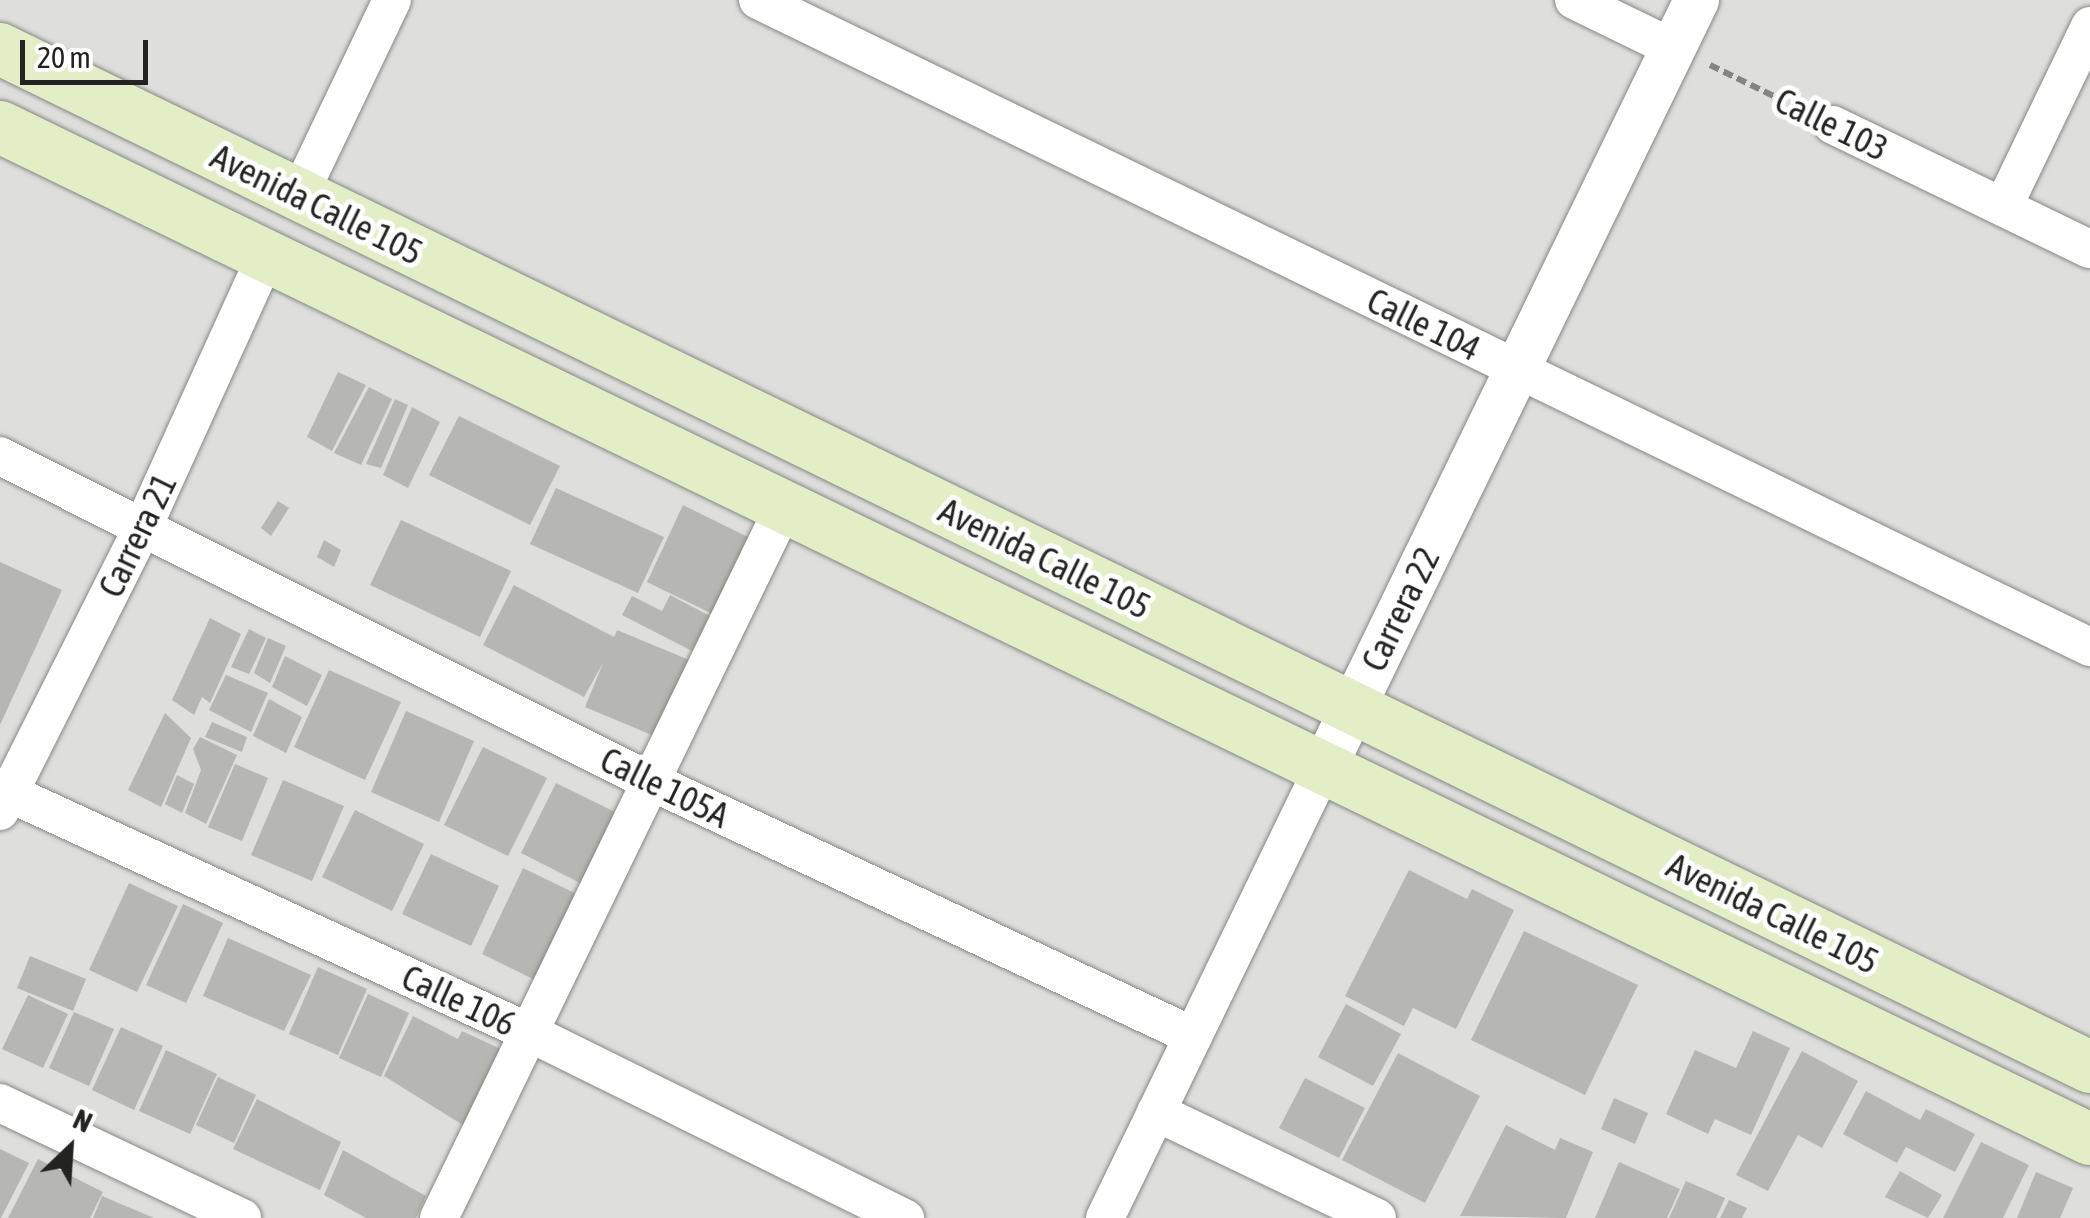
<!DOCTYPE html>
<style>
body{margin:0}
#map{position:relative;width:2090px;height:1218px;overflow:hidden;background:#dedfdc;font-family:"Asap Condensed",sans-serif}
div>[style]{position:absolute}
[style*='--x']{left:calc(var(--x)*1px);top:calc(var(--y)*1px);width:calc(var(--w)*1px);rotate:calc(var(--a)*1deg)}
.building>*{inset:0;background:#b6b7b3}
.path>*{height:6px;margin-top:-3px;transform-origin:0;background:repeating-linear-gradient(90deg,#848583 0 10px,transparent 0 15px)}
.roads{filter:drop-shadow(0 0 2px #868884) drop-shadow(0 0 2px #868884)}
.minor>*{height:38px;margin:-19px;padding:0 19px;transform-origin:19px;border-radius:19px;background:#fff}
.tertiary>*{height:45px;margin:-22.5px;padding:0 22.5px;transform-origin:22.5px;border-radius:22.5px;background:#fff}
.secondary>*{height:52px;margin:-26px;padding:0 26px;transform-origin:26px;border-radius:26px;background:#e3eec7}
span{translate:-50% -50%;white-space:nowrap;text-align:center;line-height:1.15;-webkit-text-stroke:10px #fff;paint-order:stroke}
.street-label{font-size:35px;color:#232322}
.north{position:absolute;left:20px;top:1098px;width:100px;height:100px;-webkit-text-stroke:8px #fff;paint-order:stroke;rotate:25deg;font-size:28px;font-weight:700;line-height:40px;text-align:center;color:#232322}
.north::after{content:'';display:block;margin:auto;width:35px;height:45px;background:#232322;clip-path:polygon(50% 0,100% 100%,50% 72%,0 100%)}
.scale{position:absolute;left:20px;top:40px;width:128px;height:45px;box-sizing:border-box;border:5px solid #232322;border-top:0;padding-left:12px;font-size:30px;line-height:35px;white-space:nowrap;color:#232322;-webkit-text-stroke:8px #fff;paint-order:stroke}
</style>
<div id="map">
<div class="building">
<i style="clip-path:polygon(338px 372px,366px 385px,332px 451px,307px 437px)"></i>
<i style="clip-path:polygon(369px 387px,392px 399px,361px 465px,334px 453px)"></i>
<i style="clip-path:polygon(395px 399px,408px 405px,381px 468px,366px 464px)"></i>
<i style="clip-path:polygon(412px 407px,440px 422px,408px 488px,383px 475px)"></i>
<i style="clip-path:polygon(459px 416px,560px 466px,530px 525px,429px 475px)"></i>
<i style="clip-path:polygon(556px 488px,664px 537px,638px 593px,530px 544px)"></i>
<i style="clip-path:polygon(278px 501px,289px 508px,271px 536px,261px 528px)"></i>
<i style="clip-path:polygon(683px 505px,762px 544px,725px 620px,647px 582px)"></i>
<i style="clip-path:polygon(401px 520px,511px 571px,480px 637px,370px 585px)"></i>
<i style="clip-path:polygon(324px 540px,341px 550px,334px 567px,317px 557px)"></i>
<i style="clip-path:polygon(0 562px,62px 590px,0 725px)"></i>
<i style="clip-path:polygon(514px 585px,614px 637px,617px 630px,699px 664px,666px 741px,585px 707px,603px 663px,584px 697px,483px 645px)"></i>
<i style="clip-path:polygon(670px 595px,710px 616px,692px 651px,622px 615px,632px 596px,662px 611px)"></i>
<i style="clip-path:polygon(210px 618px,241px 634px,210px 703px,202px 697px,194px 715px,172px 700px)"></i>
<i style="clip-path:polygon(249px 629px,266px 638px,249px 674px,231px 667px)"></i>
<i style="clip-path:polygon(268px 638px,286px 646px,270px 683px,254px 673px)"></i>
<i style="clip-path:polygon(285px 656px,322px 675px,307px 706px,272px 687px)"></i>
<i style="clip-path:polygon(329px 670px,401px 702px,365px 780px,294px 747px)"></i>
<i style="clip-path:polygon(226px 675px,268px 693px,251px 732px,209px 710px)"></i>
<i style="clip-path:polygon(269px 699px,302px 717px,286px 753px,253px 736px)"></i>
<i style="clip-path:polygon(406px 711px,474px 741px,439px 822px,371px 792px)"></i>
<i style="clip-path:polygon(165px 713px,191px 738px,161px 807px,128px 790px)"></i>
<i style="clip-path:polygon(212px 722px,247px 737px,242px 752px,205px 737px)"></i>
<i style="clip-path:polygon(200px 737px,237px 755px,206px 824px,185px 813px,201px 770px,193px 749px)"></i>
<i style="clip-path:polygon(483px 747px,547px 778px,508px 856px,444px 825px)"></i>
<i style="clip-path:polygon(235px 764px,268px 778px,242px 841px,208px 827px)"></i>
<i style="clip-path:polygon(177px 775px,194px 784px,182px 813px,165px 804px)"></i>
<i style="clip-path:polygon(283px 780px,344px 806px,312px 881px,251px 855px)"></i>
<i style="clip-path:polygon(556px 783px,619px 814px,584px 885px,521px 853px)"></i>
<i style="clip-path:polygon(355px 810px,424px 844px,392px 911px,322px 877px)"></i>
<i style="clip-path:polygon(431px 854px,499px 886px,471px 946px,402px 914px)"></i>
<i style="clip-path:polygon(523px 868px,587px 899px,545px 985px,482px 954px)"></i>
<i style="clip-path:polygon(1409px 870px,1467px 899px,1472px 889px,1514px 910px,1456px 1029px,1413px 1008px,1404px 1026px,1345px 996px)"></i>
<i style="clip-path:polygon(129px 883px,178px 906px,137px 992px,89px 970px)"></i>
<i style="clip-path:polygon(183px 904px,223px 923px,186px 1003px,146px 985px)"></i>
<i style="clip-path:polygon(1524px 931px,1638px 985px,1585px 1095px,1471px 1040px)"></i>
<i style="clip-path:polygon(228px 938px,311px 975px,284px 1031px,203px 996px)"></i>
<i style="clip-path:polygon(30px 956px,86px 979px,73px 1011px,17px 988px)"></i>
<i style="clip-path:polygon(318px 967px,367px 989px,338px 1055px,289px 1034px)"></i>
<i style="clip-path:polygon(368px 994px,409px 1013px,381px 1077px,339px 1058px)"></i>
<i style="clip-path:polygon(28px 995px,68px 1014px,43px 1068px,2px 1049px)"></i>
<i style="clip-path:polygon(1346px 1004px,1401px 1034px,1373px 1086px,1318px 1057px)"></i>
<i style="clip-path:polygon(74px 1012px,114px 1029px,89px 1086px,49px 1068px)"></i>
<i style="clip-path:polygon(413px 1016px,458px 1039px,462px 1031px,503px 1050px,466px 1127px,384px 1076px)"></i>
<i style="clip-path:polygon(121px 1027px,163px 1046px,134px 1110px,92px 1090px)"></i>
<i style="clip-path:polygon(1753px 1031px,1790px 1048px,1751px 1135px,1715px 1119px,1708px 1134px,1666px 1114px,1695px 1050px,1736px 1068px)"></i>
<i style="clip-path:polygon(166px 1050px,217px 1074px,190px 1134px,139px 1111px)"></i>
<i style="clip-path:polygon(1802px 1051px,1858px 1081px,1822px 1148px,1798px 1135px,1768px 1191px,1736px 1175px)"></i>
<i style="clip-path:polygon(1398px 1053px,1480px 1096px,1425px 1203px,1342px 1160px)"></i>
<i style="clip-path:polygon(218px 1077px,256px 1095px,234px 1143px,196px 1125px)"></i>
<i style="clip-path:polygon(1305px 1078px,1365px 1108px,1339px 1158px,1279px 1128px)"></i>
<i style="clip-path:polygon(1866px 1091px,1920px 1120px,1926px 1109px,1975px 1134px,1955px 1172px,1906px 1147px,1897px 1163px,1843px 1134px)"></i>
<i style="clip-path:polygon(1614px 1098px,1648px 1113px,1635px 1144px,1601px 1129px)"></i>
<i style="clip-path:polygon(257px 1099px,341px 1142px,320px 1190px,233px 1149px)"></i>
<i style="clip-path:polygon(1506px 1125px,1555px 1150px,1560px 1138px,1593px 1152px,1566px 1218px,1460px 1216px)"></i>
<i style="clip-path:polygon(1981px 1142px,2029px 1165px,2003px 1218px,1943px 1218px)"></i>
<i style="clip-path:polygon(0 1149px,29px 1163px,1px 1218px,0 1218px)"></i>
<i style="clip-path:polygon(343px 1150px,426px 1196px,416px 1218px,366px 1218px,324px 1195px)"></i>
<i style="clip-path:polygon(38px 1159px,103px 1192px,90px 1218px,8px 1218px)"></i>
<i style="clip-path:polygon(1619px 1162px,1680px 1189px,1667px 1218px,1595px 1218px)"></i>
<i style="clip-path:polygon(1900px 1171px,1942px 1195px,1928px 1218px,1885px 1197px)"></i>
<i style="clip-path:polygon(2036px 1172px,2073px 1188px,2060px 1218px,2017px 1218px)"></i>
<i style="clip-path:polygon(1686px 1181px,1725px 1198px,1716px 1218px,1669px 1218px)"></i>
<i style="clip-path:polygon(102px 1196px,154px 1218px,93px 1218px)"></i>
<i style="clip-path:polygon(1729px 1200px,1747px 1208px,1742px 1218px,1720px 1218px)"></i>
</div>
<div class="path">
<i style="--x:1710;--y:65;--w:98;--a:26"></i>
</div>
<div class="roads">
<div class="minor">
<i style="--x:758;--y:0;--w:1481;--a:25.91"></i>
<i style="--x:1574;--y:0;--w:110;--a:25.9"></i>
<i style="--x:1833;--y:125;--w:285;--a:25.8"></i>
<i style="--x:299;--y:195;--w:216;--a:-64.5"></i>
<i style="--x:2003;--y:207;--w:201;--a:-64.3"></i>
<i style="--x:0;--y:456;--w:727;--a:26.57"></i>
<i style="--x:650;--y:781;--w:600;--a:25.16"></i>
<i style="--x:9;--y:793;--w:569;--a:24.72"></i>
<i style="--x:526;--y:1031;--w:423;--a:26.3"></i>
<i style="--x:0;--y:811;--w:316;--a:-63.3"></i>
<i style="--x:142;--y:529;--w:300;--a:-65.6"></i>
<i style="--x:0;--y:1103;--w:268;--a:25.4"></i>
<i style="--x:1156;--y:1112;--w:245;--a:25.6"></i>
<i style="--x:439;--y:1218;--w:790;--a:-64.12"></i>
<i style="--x:1105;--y:1218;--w:500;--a:-64.15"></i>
</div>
<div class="tertiary">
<i style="--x:1323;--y:768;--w:854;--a:-64.1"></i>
</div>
<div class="secondary">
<i style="--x:0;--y:49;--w:2325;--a:25.97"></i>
<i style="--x:0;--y:127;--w:2322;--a:25.84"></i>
</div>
</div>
<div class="street-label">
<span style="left:1832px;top:124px;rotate:26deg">Calle 103</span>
<span style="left:317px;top:204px;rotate:26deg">Avenida Calle 105</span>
<span style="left:1424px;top:324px;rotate:26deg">Calle 104</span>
<span style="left:137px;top:535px;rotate:-64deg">Carrera 21</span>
<span style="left:1045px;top:558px;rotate:26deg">Avenida Calle 105</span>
<span style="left:1400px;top:609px;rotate:-64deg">Carrera 22</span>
<span style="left:665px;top:787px;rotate:26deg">Calle 105A</span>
<span style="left:1773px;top:913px;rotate:26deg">Avenida Calle 105</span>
<span style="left:459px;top:1000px;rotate:25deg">Calle 106</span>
</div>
<div class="north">N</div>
<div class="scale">20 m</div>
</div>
